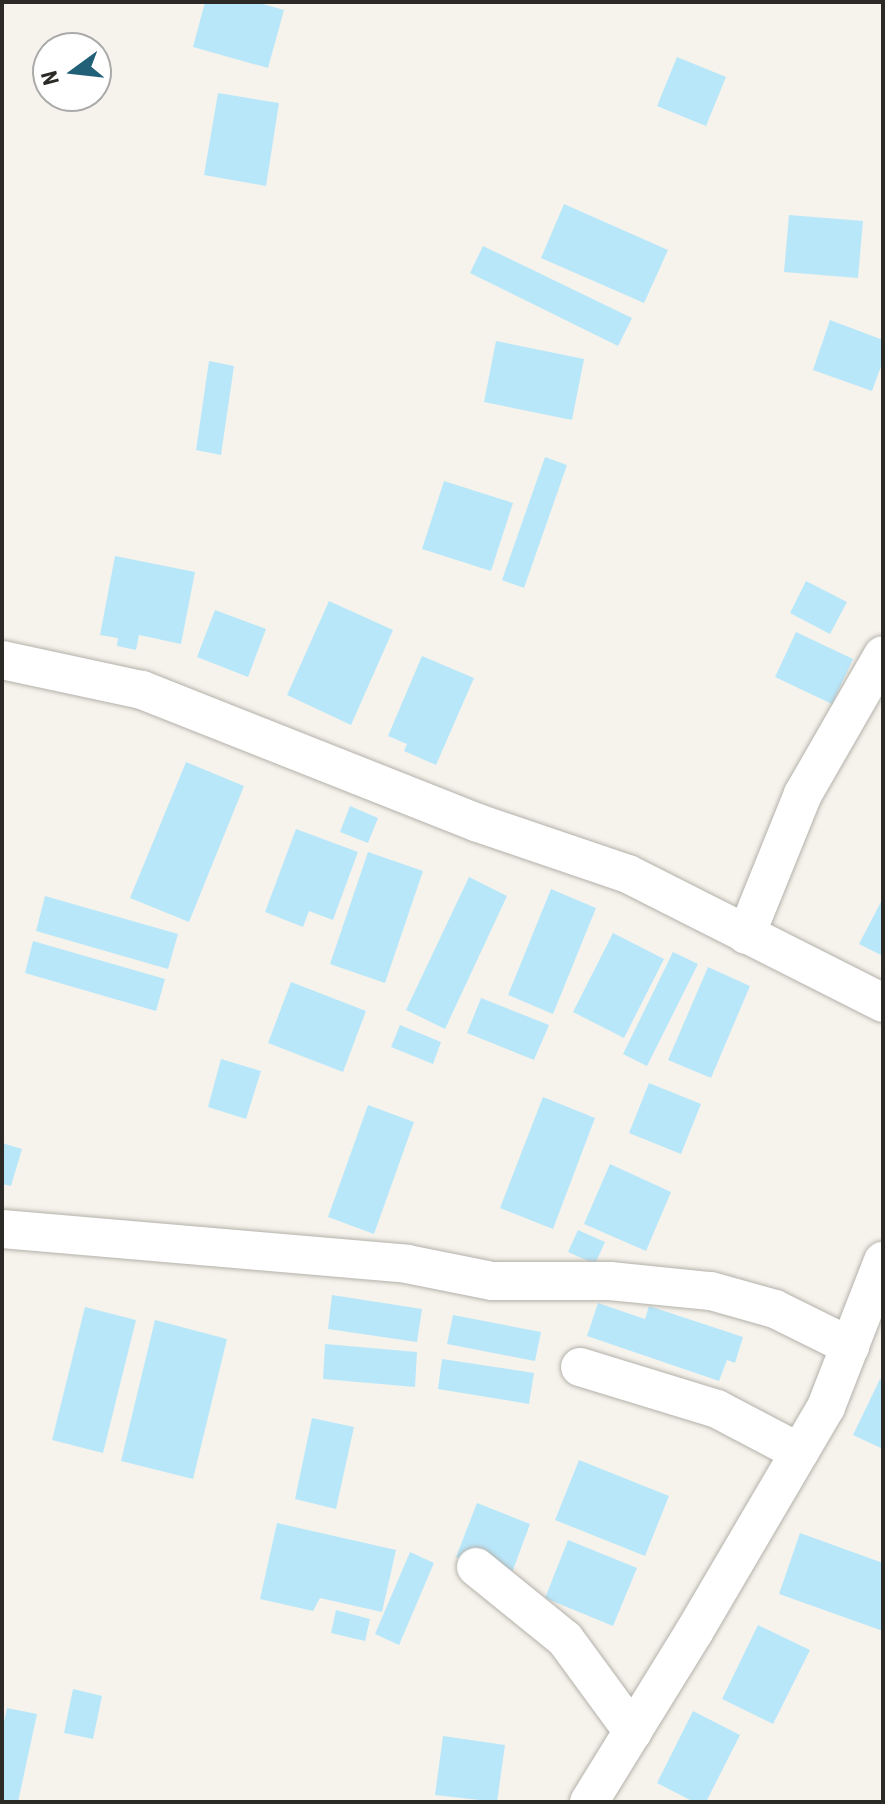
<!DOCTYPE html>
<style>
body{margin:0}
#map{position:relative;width:885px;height:1804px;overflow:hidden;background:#f6f3ec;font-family:"Roboto Condensed",sans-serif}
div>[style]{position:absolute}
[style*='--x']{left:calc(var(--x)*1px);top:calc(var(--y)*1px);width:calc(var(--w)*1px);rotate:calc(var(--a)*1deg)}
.building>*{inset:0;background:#b9e7fa}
.roads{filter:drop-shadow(0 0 2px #b3b1aa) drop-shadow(0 0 2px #b3b1aa)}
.minor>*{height:38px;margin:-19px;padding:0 19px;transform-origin:19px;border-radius:19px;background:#fff}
span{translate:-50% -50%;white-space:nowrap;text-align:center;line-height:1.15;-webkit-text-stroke:6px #fff;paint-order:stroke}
.frame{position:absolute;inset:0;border:4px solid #2b2a27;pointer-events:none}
.north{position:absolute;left:32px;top:32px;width:80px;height:80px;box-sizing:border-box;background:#fff;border:2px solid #aaaaa9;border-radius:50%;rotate:255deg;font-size:22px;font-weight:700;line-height:32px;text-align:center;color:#2b2a27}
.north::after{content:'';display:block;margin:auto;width:28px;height:36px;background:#216076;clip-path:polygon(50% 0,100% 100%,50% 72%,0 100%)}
</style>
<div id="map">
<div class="building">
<i style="clip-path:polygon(205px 2px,256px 2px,284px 10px,268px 68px,193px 47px)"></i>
<i style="clip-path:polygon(677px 57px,726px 77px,706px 126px,657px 106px)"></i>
<i style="clip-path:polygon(218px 93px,279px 103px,266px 186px,204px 175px)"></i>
<i style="clip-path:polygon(564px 204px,668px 250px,644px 303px,541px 258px)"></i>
<i style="clip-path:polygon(789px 215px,863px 221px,858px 278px,784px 272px)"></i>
<i style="clip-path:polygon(483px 246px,632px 318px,618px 346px,470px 273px)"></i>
<i style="clip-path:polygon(830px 320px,883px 340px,883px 361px,872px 391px,813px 370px)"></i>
<i style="clip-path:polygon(496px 341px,584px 359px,572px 420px,484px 402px)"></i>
<i style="clip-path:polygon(209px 361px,234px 366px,221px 455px,196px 450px)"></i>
<i style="clip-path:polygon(545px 457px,567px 465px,524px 588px,502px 580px)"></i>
<i style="clip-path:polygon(444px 481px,513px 503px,491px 571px,422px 549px)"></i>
<i style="clip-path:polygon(115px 556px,195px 572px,181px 644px,139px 635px,136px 650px,117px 646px,118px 638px,100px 635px)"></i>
<i style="clip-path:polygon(806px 581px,847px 602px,830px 634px,790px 613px)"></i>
<i style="clip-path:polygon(329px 601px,393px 630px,351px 725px,287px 695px)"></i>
<i style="clip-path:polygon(215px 610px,266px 629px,248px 677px,197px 657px)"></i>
<i style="clip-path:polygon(796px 632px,853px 659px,832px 704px,775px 677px)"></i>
<i style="clip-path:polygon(422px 656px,474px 678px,436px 765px,404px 751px,407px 744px,388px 736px)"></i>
<i style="clip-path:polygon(186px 762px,244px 786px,189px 922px,130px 898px)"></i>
<i style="clip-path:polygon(350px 806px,378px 818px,368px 843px,340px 832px)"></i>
<i style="clip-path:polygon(296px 829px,358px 852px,333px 920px,309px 911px,303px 927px,265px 912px)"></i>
<i style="clip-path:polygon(368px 852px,423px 871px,385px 983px,330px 964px)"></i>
<i style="clip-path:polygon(469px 877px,507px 896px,445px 1029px,406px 1010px)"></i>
<i style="clip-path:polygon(551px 889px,596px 908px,553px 1014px,508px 995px)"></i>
<i style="clip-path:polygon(45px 896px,178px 934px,168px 969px,36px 931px)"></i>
<i style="clip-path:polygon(883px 898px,883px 956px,859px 944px)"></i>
<i style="clip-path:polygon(613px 933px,664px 959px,624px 1038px,573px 1012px)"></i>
<i style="clip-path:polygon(33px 941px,165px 979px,156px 1011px,25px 973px)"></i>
<i style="clip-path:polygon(673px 952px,698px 964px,647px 1066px,623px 1054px)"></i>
<i style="clip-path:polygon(708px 967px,750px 986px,711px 1078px,668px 1060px)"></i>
<i style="clip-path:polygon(291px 982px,366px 1011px,343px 1072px,268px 1043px)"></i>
<i style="clip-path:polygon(481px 998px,549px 1025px,534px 1060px,467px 1033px)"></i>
<i style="clip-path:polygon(400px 1025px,441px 1042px,433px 1064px,391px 1047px)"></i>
<i style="clip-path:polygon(221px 1059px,261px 1071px,246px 1119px,208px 1107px)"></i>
<i style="clip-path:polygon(649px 1083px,701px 1104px,681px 1154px,629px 1133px)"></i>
<i style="clip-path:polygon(543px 1097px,595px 1118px,553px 1229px,500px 1208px)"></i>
<i style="clip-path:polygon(368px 1105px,414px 1122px,374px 1234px,328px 1217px)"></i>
<i style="clip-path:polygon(2px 1143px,22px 1149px,11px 1186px,2px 1184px)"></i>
<i style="clip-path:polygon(610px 1164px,671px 1192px,646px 1251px,584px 1224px)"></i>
<i style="clip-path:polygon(578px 1230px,605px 1242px,595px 1264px,568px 1252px)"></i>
<i style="clip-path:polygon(332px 1295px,422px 1309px,417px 1342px,328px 1329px)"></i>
<i style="clip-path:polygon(598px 1303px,645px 1319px,649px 1306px,743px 1337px,735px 1363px,727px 1360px,719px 1381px,587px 1336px)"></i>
<i style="clip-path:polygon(85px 1307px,136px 1320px,103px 1453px,52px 1440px)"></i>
<i style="clip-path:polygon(453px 1315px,541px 1332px,535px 1361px,447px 1344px)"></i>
<i style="clip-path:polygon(155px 1320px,227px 1339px,193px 1479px,121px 1461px)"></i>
<i style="clip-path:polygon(325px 1344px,417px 1352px,415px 1387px,323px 1379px)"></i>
<i style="clip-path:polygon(442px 1359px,534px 1373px,529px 1404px,438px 1389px)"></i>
<i style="clip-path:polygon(880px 1379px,883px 1381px,883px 1449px,853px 1435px)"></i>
<i style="clip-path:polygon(312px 1418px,354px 1427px,336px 1509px,295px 1499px)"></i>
<i style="clip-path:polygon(579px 1460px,669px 1496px,645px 1556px,555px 1520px)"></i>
<i style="clip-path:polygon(477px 1503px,530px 1524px,510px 1578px,456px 1557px)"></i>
<i style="clip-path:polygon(277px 1523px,396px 1550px,382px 1612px,320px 1598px,313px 1611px,260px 1599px)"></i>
<i style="clip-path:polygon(800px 1533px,883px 1563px,883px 1631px,779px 1594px)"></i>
<i style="clip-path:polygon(568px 1540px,637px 1568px,613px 1626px,545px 1598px)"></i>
<i style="clip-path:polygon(410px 1552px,434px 1563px,399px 1645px,375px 1634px)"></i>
<i style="clip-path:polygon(336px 1610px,370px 1619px,365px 1641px,331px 1633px)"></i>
<i style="clip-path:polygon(758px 1625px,810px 1650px,773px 1724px,722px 1699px)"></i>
<i style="clip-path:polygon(73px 1689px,102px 1696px,93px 1739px,64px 1733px)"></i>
<i style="clip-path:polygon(7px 1708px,37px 1714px,18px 1802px,2px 1802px,2px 1731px)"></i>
<i style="clip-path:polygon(693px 1711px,740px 1735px,706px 1802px,694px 1802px,657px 1783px)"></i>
<i style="clip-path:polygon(443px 1736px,505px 1745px,497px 1802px,435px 1795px)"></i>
</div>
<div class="roads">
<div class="minor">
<i style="--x:2;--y:660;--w:143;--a:12.1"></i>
<i style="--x:142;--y:690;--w:361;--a:21.6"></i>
<i style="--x:478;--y:823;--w:158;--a:18.8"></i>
<i style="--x:628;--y:874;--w:286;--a:26.8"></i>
<i style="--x:746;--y:935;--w:152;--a:-68"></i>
<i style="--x:803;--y:794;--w:160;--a:-60.1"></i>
<i style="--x:2;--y:1229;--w:407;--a:4.9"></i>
<i style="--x:407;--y:1264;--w:87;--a:11.3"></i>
<i style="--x:492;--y:1281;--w:118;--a:0"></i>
<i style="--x:610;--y:1281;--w:101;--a:5.7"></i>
<i style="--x:711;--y:1291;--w:66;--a:15.7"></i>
<i style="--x:775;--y:1309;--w:84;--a:26.3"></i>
<i style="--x:580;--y:1367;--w:143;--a:17"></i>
<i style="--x:717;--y:1409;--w:93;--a:27.7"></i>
<i style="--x:476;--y:1567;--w:114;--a:39"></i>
<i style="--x:565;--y:1639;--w:115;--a:53.8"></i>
<i style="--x:589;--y:1802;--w:200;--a:-58.3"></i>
<i style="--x:694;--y:1632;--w:261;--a:-59.6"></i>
<i style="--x:826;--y:1407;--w:157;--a:-68.7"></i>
</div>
</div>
<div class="frame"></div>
<div class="north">N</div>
</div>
